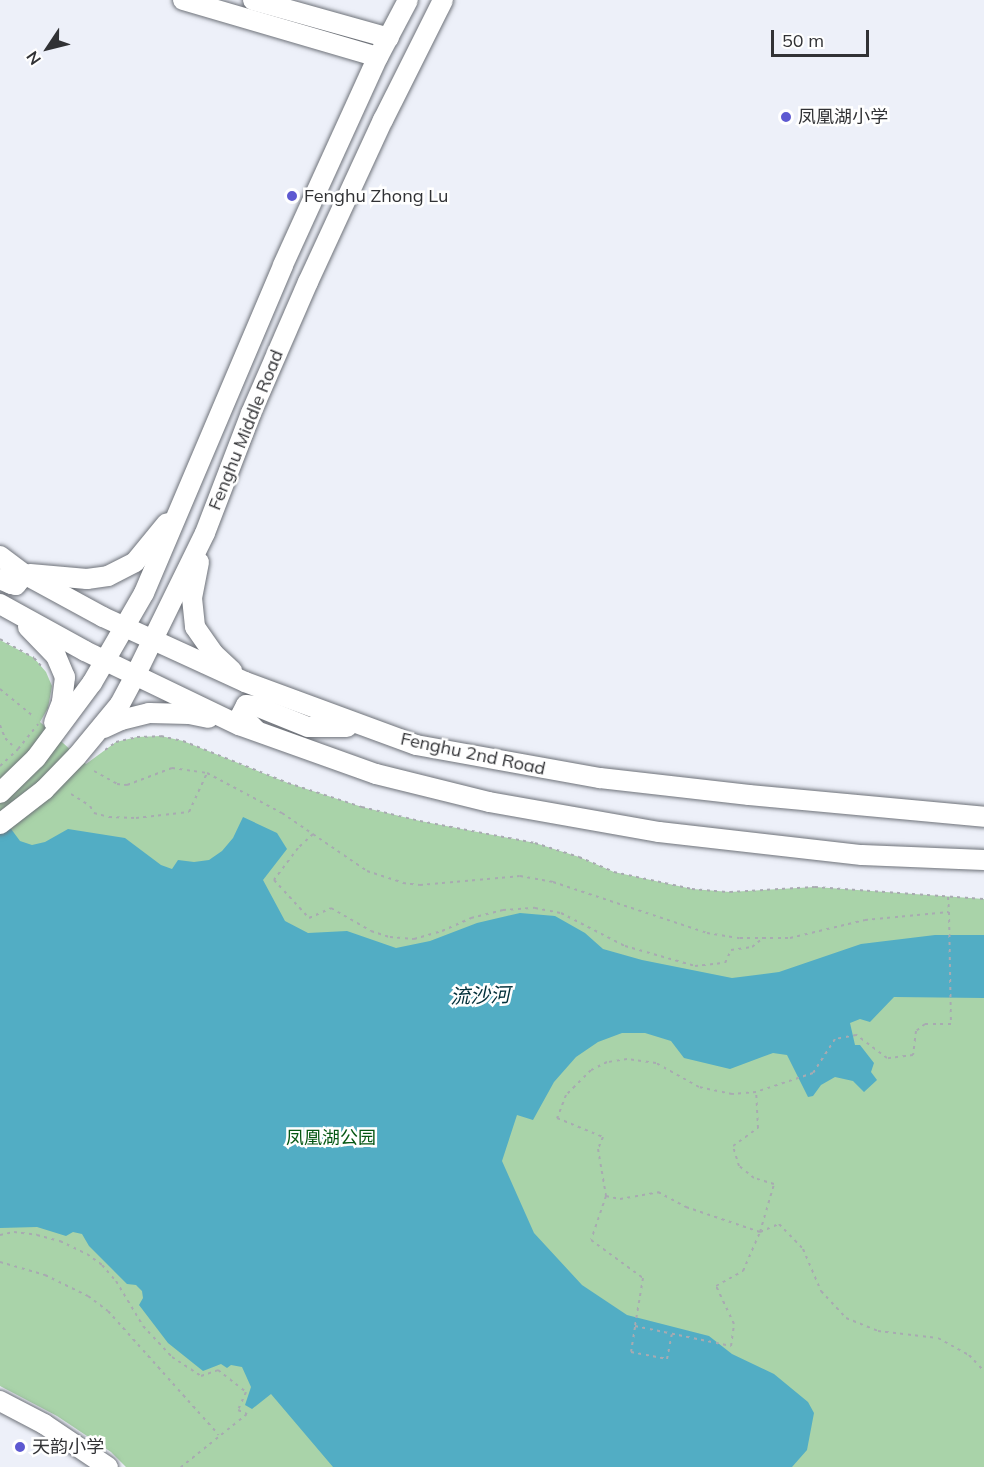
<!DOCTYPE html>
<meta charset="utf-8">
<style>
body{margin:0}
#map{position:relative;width:984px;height:1467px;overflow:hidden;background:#edf0f9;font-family:Mulish,"Noto Sans SC",sans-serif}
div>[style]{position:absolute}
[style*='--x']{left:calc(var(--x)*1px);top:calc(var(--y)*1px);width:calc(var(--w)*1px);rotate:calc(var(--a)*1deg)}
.green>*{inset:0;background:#a9d3a9}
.water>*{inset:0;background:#52adc4}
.path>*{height:2px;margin-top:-1px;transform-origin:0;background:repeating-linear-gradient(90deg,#a8aab1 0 3px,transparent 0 7.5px)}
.roads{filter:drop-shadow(0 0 2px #6e7279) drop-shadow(0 0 2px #6e7279)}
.minor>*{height:20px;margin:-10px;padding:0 10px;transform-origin:10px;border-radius:10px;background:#fff}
.dots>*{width:16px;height:16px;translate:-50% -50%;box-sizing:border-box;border:3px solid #fff;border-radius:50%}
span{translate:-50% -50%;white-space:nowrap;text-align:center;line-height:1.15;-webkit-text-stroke:5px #fff;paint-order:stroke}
.poi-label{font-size:18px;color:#313235}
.left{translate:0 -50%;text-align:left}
.street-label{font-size:18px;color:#313235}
.park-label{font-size:18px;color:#065714}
.water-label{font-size:20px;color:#03303a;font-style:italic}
.north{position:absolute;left:18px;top:18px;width:60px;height:60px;-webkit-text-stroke:4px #fff;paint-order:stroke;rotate:235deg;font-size:16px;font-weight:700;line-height:24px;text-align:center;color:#313235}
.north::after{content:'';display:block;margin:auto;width:21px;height:27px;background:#313235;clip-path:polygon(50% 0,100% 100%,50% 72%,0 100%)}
.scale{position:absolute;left:771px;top:30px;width:98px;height:27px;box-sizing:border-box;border:3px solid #313235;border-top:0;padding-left:8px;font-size:18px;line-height:21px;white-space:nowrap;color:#313235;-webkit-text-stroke:4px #fff;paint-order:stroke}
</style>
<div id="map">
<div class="green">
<i style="clip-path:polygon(0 640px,34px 658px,46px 672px,52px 686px,48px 708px,40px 722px,86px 764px,116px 742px,137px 737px,161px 736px,183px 741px,288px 783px,362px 807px,420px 821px,535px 843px,579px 857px,614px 872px,692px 889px,730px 892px,815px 887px,984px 899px,984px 1467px,126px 1467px,111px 1452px,57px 1416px,0 1386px)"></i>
</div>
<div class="water">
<i style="clip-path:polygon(0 814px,20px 841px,32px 845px,45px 842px,68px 829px,125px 838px,161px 865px,172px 869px,178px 860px,194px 862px,209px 860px,222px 851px,233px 838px,243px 817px,277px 833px,287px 849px,263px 880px,285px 921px,308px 933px,347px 931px,396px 948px,430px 941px,477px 923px,520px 913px,555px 916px,585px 933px,603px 949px,642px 960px,732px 978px,779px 972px,861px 944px,935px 935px,984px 935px,984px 998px,894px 997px,870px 1022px,860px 1019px,850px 1023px,855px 1045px,860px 1045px,874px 1063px,871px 1072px,877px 1080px,864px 1092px,853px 1081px,835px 1077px,821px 1085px,813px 1096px,808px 1097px,787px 1055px,773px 1053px,730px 1069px,684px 1058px,671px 1041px,645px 1033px,622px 1033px,598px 1042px,576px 1057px,554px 1082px,533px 1120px,517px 1115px,502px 1161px,534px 1233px,582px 1285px,627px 1315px,709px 1336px,732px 1354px,774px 1374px,808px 1402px,814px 1413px,807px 1450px,792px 1467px,333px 1467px,271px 1394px,252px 1409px,245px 1405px,251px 1387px,242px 1367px,231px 1365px,227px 1368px,221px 1364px,203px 1371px,168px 1343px,139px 1305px,143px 1298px,142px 1291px,136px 1285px,127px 1284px,89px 1246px,82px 1234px,73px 1232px,66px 1236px,37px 1227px,0 1228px)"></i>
</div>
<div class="path">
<i style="--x:0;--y:639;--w:39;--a:29"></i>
<i style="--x:34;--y:658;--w:12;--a:48"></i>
<i style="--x:0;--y:689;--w:43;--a:39.3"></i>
<i style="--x:0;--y:725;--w:14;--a:69"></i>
<i style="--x:5;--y:738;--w:10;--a:45"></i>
<i style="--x:105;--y:750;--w:14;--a:-36"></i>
<i style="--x:116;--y:742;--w:22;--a:-13"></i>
<i style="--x:137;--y:737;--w:24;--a:-2"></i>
<i style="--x:161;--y:736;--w:23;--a:13"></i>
<i style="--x:183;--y:741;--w:113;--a:21.8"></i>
<i style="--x:288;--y:783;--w:78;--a:18"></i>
<i style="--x:362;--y:807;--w:60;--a:13.6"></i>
<i style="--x:420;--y:821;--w:117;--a:10.8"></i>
<i style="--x:535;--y:843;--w:46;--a:17.7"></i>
<i style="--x:579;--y:857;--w:38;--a:23"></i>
<i style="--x:614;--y:872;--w:80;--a:12.3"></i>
<i style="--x:692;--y:889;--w:38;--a:5"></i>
<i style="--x:730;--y:892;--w:85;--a:-3.4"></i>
<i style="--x:815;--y:887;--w:169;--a:4.1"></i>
<i style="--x:0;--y:766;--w:25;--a:-43"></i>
<i style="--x:18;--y:749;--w:32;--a:-51"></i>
<i style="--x:94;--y:771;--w:26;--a:29"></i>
<i style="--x:117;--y:784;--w:10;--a:6"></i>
<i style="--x:127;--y:785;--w:48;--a:-20.7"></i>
<i style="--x:172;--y:768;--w:35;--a:8"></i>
<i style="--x:207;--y:773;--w:85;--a:28.1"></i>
<i style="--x:282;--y:813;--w:103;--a:34.3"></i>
<i style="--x:367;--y:871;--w:38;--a:18"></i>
<i style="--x:403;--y:883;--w:17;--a:7"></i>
<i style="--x:420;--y:885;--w:100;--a:-5.1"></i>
<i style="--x:520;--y:876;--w:34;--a:10"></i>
<i style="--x:553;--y:882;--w:162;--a:18.3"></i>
<i style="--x:707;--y:933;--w:33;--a:9"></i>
<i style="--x:740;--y:938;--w:50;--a:0"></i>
<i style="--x:790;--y:938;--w:77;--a:-13.5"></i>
<i style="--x:865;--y:920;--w:84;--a:-5.4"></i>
<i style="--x:949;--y:912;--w:112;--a:89"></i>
<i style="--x:951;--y:1024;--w:26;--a:180"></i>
<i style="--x:925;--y:1024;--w:11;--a:142"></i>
<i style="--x:916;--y:1031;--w:24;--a:97"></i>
<i style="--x:913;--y:1055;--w:26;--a:173"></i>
<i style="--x:887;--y:1058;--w:39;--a:-143"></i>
<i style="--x:856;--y:1035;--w:21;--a:169"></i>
<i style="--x:835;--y:1039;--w:40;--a:122.9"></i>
<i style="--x:813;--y:1073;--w:60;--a:161.6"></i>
<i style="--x:756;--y:1092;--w:24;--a:175"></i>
<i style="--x:732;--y:1094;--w:34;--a:-168"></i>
<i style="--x:699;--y:1087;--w:49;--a:-150.8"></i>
<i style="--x:656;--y:1063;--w:29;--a:-172"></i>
<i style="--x:627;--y:1059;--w:20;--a:171"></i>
<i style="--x:607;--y:1062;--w:18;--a:153"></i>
<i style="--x:591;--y:1070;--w:35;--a:135"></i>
<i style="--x:566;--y:1095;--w:25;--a:111"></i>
<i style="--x:557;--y:1118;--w:50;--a:22.4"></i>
<i style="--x:603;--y:1137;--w:13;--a:113"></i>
<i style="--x:598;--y:1149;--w:48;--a:80.3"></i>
<i style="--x:606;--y:1196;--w:46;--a:108.8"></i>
<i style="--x:591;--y:1240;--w:64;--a:36.2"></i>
<i style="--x:643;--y:1278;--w:49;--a:99.5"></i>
<i style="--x:635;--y:1326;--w:98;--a:11.8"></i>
<i style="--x:731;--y:1346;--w:22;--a:-82"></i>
<i style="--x:734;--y:1324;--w:42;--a:-115.3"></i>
<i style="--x:716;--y:1286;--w:31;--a:-29"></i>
<i style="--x:743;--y:1271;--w:43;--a:-66.4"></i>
<i style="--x:760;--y:1232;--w:50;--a:-73.7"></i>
<i style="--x:774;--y:1184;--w:21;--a:-163"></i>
<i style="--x:754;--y:1178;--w:19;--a:-141"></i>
<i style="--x:739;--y:1166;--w:21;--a:-107"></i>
<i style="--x:733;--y:1146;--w:31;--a:-36"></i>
<i style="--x:758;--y:1128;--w:36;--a:-93"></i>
<i style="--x:71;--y:794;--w:22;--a:32"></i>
<i style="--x:90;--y:806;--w:8;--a:60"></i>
<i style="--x:94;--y:813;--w:16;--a:15"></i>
<i style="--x:109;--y:817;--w:27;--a:2"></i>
<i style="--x:136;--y:818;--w:53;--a:-6.5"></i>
<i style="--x:189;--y:812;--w:43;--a:-65.2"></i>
<i style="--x:313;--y:834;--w:21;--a:137"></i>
<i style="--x:298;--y:848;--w:40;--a:127"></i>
<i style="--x:274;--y:880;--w:52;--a:47.4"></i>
<i style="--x:309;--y:918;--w:24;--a:-24"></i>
<i style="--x:331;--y:908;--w:46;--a:29.9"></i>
<i style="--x:371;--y:931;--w:20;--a:18"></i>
<i style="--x:390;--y:937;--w:24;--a:5"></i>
<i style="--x:414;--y:939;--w:29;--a:-16"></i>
<i style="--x:442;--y:931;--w:32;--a:-24"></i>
<i style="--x:471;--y:918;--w:33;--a:-14"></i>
<i style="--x:503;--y:910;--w:32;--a:-4"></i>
<i style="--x:535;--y:908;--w:26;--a:11"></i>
<i style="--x:561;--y:913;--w:72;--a:27.3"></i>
<i style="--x:625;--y:946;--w:73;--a:15.9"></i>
<i style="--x:695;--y:966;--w:30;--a:-6"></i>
<i style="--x:725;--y:963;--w:14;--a:-65"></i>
<i style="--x:731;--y:950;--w:21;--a:-8"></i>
<i style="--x:752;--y:947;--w:13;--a:-39"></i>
<i style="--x:948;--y:897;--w:15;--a:86"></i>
<i style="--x:606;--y:1196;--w:14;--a:12"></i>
<i style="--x:620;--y:1199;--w:39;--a:-10"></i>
<i style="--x:658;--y:1192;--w:32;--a:28"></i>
<i style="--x:686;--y:1207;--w:78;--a:18.7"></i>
<i style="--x:760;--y:1232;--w:21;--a:-23"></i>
<i style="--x:779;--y:1224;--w:35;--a:46"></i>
<i style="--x:803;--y:1249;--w:46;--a:66.8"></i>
<i style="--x:821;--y:1291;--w:37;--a:47"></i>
<i style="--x:846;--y:1318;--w:35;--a:22"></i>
<i style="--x:878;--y:1331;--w:60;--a:6.7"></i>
<i style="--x:938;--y:1338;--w:35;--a:29"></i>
<i style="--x:969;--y:1355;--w:22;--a:47"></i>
<i style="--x:0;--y:1235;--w:14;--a:-12"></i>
<i style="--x:14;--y:1232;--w:23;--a:7"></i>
<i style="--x:37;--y:1235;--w:24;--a:15"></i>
<i style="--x:60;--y:1241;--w:30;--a:26"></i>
<i style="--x:87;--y:1254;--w:19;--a:36"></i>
<i style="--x:102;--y:1265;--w:21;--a:49"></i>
<i style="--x:116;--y:1281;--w:52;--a:59"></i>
<i style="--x:143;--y:1326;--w:42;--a:46.9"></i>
<i style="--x:172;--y:1357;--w:35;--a:33"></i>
<i style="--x:201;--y:1376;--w:18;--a:-19"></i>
<i style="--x:218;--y:1370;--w:36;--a:38"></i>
<i style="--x:246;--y:1392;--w:20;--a:114"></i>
<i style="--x:238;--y:1410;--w:10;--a:24"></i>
<i style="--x:247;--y:1414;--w:85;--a:141.2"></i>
<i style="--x:0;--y:1262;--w:47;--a:16.1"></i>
<i style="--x:45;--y:1275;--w:48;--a:26"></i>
<i style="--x:88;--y:1296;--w:25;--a:37"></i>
<i style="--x:108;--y:1311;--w:166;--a:48.2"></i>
<i style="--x:635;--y:1327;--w:25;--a:99"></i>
<i style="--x:631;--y:1352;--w:37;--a:11"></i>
<i style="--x:667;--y:1359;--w:25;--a:-79"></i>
</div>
<div class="roads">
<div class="minor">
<i style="--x:183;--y:0;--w:203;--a:16.3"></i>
<i style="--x:253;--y:0;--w:141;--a:15.6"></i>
<i style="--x:0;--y:556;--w:30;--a:37"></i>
<i style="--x:24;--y:574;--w:90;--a:28.6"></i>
<i style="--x:103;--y:617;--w:156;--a:24.6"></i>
<i style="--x:245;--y:682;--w:182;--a:20.2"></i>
<i style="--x:416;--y:745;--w:187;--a:10.2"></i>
<i style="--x:600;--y:778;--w:150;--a:6.5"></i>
<i style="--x:749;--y:795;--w:236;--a:5.3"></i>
<i style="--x:199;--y:562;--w:37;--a:101"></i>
<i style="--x:192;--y:598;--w:29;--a:84"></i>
<i style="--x:195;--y:627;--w:32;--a:55"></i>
<i style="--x:213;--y:653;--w:26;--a:43"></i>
<i style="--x:30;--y:574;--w:57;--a:5"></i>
<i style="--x:87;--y:579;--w:21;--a:-8"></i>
<i style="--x:108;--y:576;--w:30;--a:-27"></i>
<i style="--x:135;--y:562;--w:50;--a:-50.6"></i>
<i style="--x:0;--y:579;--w:12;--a:24"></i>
<i style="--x:11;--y:584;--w:5;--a:11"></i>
<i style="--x:16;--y:585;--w:5;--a:-53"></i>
<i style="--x:19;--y:581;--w:12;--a:-110"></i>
<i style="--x:15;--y:570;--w:8;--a:-135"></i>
<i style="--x:0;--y:604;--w:97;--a:28.9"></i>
<i style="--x:85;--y:651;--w:171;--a:25.7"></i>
<i style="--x:239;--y:725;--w:145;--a:19.7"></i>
<i style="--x:376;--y:774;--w:116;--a:13.9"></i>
<i style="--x:489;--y:802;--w:173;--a:10"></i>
<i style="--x:659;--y:832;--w:204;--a:6.5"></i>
<i style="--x:862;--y:855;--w:122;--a:2.3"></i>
<i style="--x:28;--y:627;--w:40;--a:46"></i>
<i style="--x:56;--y:656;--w:23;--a:67"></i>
<i style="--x:65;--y:677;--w:25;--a:97"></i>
<i style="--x:62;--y:702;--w:22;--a:111"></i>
<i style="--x:104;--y:728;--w:19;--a:-25"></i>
<i style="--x:121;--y:720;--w:29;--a:-14"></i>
<i style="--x:149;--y:713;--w:40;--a:1.4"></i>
<i style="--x:189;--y:714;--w:20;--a:11"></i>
<i style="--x:256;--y:730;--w:21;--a:-135"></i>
<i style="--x:241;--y:715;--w:11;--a:-63"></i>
<i style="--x:246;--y:705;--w:10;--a:6"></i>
<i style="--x:256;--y:706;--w:56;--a:22"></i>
<i style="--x:308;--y:727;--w:39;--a:0"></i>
<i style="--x:0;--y:793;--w:50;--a:-44.2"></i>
<i style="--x:36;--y:758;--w:94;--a:-53.3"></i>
<i style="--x:92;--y:683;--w:104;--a:-60"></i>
<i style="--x:144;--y:593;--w:356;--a:-67"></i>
<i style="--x:283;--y:265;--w:229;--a:-65.5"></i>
<i style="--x:378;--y:57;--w:64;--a:-62.2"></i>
<i style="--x:0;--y:824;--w:56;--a:-37.7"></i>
<i style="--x:44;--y:790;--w:47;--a:-45.9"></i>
<i style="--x:77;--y:756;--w:67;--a:-50.4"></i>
<i style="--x:120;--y:704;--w:32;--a:-62"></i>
<i style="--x:135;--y:676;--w:159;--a:-63.9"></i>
<i style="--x:205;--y:533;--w:129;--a:-69"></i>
<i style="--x:251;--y:413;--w:143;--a:-66.5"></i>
<i style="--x:308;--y:282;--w:179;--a:-65.2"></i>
<i style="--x:383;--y:120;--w:134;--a:-63.4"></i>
<i style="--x:0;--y:1401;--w:50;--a:27.6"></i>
<i style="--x:44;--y:1424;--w:77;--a:33.9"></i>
</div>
</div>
<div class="dots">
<i style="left:786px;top:117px;background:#5d59d1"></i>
<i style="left:292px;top:196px;background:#5d59d1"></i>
<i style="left:20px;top:1447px;background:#5d59d1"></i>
</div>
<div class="poi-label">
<span class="left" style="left:798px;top:117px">凤凰湖小学</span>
<span class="left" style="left:304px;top:196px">Fenghu Zhong Lu</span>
<span class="left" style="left:32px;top:1447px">天韵小学</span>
</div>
<div class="street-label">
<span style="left:246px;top:430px;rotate:-68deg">Fenghu Middle Road</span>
<span style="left:473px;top:754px;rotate:12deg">Fenghu 2nd Road</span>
</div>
<div class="park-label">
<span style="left:331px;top:1138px">凤凰湖公园</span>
</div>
<div class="water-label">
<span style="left:480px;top:995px;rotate:-2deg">流沙河</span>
</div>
<div class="north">N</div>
<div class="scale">50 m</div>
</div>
